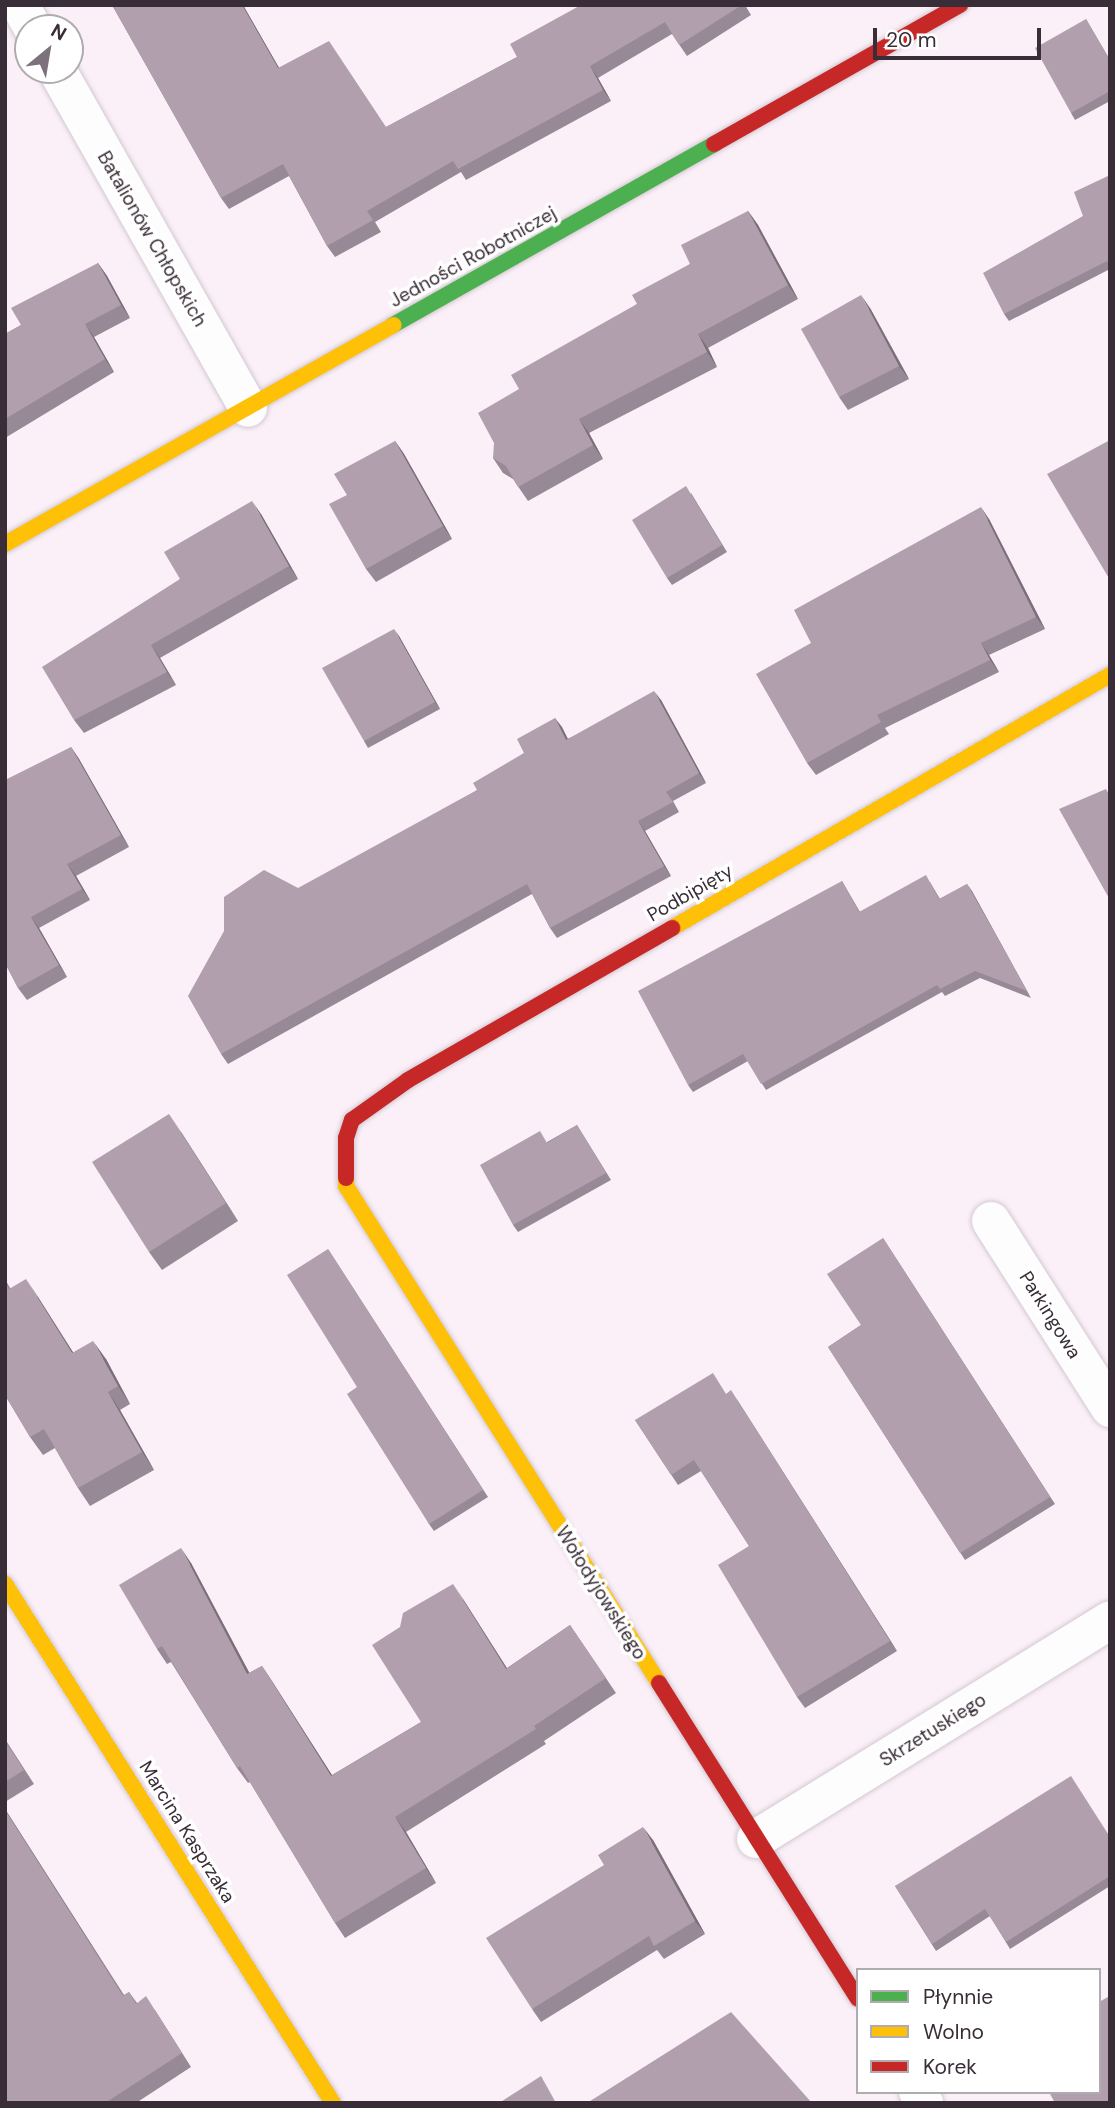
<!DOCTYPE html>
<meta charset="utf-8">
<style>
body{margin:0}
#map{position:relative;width:1115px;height:2108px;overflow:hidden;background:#fbf0f8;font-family:"DM Sans",sans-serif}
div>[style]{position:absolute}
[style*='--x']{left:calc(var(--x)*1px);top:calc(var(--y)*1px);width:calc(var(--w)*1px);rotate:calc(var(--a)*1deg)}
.roads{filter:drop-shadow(0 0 2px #d3c8d1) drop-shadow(0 0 2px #d3c8d1)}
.street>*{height:38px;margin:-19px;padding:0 19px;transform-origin:19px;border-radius:19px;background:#fefdfe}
.fast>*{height:16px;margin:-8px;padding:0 8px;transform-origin:8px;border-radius:8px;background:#4caf50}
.slow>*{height:16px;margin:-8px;padding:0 8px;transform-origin:8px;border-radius:8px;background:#ffc107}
.jam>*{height:16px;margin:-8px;padding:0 8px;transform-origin:8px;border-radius:8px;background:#c62828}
.wall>*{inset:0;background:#988996}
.shaded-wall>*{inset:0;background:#7c6f7a}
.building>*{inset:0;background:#b19fae}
span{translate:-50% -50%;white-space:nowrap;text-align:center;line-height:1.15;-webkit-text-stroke:7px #fff;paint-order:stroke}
.street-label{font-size:19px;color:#392d37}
.frame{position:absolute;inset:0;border:7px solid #392d37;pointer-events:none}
.legend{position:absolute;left:856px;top:1968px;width:245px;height:126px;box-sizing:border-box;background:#fff;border:2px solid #b0abaf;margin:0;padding:9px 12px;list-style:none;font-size:21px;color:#392d37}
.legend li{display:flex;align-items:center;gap:14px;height:35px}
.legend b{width:35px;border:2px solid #b0abaf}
.north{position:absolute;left:14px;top:14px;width:70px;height:70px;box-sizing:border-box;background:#fff;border:2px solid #b0abaf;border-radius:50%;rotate:30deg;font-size:19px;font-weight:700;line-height:28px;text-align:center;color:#392d37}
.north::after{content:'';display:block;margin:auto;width:24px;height:32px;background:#7d717b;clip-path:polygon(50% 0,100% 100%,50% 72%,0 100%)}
.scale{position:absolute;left:873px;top:28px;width:168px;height:32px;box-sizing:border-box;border:4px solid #392d37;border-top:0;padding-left:9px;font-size:21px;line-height:24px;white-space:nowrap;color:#392d37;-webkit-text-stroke:5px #fff;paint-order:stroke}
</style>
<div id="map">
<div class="roads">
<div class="street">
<i style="--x:20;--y:5;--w:26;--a:61"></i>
<i style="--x:57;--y:70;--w:388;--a:60.5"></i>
<i style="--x:991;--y:1221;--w:222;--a:57.5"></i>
<i style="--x:756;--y:1839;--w:416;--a:-31.7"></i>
<i style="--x:918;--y:2092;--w:13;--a:61"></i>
</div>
<div class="fast">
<i style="--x:393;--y:325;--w:369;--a:-29.4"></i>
</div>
<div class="slow">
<i style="--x:5;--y:544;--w:446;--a:-29.4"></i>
<i style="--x:672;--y:928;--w:506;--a:-30.01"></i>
<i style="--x:346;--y:1178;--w:8;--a:90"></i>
<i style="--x:346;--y:1186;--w:587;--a:57.8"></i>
<i style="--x:5;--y:1584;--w:614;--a:57.71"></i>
</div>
<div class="jam">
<i style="--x:714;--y:144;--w:283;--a:-29.5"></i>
<i style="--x:346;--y:1178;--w:40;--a:-90"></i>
<i style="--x:346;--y:1138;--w:19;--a:-72"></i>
<i style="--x:352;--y:1120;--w:69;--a:-35.5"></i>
<i style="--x:408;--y:1080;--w:305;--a:-29.9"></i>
<i style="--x:659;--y:1683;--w:373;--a:57.8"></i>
</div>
</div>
<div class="wall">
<i style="clip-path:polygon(112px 5px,243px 5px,279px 68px,386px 127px,517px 57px,581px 5px,745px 5px,751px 15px,687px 56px,672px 34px,598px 78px,611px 101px,466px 180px,461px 172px,375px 222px,381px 232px,335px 257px,327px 246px,289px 176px,229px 209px,221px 198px)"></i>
<i style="clip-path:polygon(1086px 19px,1110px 60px,1110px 101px,1075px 120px,1071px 113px)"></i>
<i style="clip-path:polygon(1110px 175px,1110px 269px,1009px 321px,1004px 314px,1083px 216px)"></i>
<i style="clip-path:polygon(748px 211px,758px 225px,798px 299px,708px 348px,717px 367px,589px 433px,603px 459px,528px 501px,513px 479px,503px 473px,493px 458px,519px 389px,637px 304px,690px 264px)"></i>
<i style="clip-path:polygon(98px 263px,107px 276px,130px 318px,94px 337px,114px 372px,5px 438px,5px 334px,21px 325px)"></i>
<i style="clip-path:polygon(870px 308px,909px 379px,848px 410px,839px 397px)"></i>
<i style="clip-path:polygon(395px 441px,404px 454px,452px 539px,376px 582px,366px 569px,347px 495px)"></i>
<i style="clip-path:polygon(691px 493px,727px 552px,672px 585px,667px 578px)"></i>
<i style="clip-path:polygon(261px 514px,298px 579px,160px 658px,176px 685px,84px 733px,74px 720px,180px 579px)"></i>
<i style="clip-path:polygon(989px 519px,1045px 629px,989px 655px,999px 672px,885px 728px,889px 734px,816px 775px,807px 763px,811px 643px)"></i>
<i style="clip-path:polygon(399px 636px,440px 709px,368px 748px,364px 741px)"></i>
<i style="clip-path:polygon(661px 700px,706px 783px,673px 801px,679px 812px,645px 831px,671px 876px,557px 938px,550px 928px,532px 894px,228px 1064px,221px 1054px,477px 790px,524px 753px,555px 718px,567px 739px)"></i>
<i style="clip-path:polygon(71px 747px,79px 759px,129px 847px,76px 876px,90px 900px,39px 928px,67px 977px,27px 1000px,18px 988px,5px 963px)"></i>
<i style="clip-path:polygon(842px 881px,860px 912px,930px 882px,940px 899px,967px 884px,1031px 998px,980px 978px,945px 996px,942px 992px,766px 1090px,748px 1061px,693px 1092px,688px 1085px)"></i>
<i style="clip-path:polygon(577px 1125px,611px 1180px,518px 1232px,513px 1225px,547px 1142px)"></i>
<i style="clip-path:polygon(181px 1132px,238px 1221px,162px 1270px,149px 1252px)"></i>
<i style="clip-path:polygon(883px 1238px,1055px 1504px,965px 1560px,828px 1347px,861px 1325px)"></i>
<i style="clip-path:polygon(328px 1249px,488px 1497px,434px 1531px,429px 1524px,357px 1387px)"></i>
<i style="clip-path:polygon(5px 1279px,10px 1288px,38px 1297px,73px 1353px,106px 1359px,130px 1404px,120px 1410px,154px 1470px,90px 1506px,78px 1488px,55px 1448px,43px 1455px,30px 1437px,5px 1395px)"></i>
<i style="clip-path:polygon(726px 1394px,738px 1401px,897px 1651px,805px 1708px,797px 1697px,749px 1546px,701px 1471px,678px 1485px,635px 1420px)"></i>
<i style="clip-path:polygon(191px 1563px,249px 1673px,262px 1666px,332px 1775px,421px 1722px,463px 1599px,507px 1668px,570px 1625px,616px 1693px,544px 1741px,546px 1744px,406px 1832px,436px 1883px,345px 1938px,335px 1923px,250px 1782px,248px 1783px,237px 1768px,171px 1662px,167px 1664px,157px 1649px)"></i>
<i style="clip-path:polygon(5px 1739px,34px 1784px,5px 1802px)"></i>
<i style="clip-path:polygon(5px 1809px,124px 1995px,129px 1992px,137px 2003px,155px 2010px,191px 2067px,136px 2103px,5px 2103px)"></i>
<i style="clip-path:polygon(1110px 1837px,1110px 1886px,1010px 1949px,990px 1916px,936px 1951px,895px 1886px)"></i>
<i style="clip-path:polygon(653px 1840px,705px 1934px,664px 1959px,657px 1950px,541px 2022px,532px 2009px)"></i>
</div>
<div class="shaded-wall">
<i style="clip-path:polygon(242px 5px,243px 5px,286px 80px,278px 68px)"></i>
<i style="clip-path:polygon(590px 66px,598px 78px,611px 101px,603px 90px)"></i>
<i style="clip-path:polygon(748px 211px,758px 225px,798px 299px,788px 285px)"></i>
<i style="clip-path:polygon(98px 263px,107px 276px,130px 318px,121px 305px)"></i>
<i style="clip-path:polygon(861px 295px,870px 308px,909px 379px,899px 366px)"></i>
<i style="clip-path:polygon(85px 324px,94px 337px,114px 372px,105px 359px)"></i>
<i style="clip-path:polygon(698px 334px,708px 348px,717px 367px,707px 352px)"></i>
<i style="clip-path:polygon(579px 419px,589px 433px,603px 459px,593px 445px)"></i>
<i style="clip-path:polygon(395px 441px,404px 454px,452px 539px,443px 526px)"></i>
<i style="clip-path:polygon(252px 501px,261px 514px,298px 579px,289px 566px)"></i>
<i style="clip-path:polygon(981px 507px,989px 519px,1045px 629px,1036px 617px)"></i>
<i style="clip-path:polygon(394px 629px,399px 636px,440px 709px,435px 702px)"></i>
<i style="clip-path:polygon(981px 643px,989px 655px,999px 672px,990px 660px)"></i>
<i style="clip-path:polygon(151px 645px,160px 658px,176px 685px,167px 672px)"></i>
<i style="clip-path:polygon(654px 691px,661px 700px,706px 783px,699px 773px)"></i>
<i style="clip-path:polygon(555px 718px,562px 727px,573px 749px,566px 740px)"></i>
<i style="clip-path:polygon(71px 747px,79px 759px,129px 847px,121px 835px)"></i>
<i style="clip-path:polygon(638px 821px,645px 831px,671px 876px,664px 866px)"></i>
<i style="clip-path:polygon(67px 864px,76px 876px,90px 900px,82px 889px)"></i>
<i style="clip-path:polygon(967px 884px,972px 891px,1031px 998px,1027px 991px)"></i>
<i style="clip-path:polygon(31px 917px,39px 928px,67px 977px,59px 965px)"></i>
<i style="clip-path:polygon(169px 1114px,181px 1132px,238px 1221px,226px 1203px)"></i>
<i style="clip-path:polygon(26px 1279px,38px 1297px,85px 1371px,72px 1353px)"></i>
<i style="clip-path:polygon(93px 1341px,106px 1359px,130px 1404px,118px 1386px)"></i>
<i style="clip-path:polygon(731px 1390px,738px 1401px,897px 1651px,890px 1641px)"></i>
<i style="clip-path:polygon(108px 1392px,120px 1410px,154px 1470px,142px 1452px)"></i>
<i style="clip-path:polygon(181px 1548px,191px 1563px,258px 1689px,247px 1674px)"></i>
<i style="clip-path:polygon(453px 1584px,463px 1599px,516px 1683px,506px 1669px)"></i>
<i style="clip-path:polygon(262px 1666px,272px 1681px,342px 1791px,331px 1776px)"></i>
<i style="clip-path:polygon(5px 1809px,133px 2010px,5px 1810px)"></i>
<i style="clip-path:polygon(395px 1817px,406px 1832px,436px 1883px,426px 1868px)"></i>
<i style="clip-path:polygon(643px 1827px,653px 1840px,705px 1934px,695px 1921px)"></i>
</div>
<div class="building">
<i style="clip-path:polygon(112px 5px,242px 5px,278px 68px,329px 41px,386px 127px,517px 57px,510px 44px,581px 5px,742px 5px,679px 45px,665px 22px,590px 66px,603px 90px,458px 169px,453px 161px,367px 211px,373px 220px,327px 246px,283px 164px,221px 198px)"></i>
<i style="clip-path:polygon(1086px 19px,1110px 61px,1110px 91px,1071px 113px,1035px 48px)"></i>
<i style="clip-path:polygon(1110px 175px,1110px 267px,1107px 261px,1004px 314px,983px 273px,1083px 216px,1074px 192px)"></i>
<i style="clip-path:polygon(748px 211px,788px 285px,698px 334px,707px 352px,579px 419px,593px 445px,518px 487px,506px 466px,493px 458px,494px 443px,478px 413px,519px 389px,511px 375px,637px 304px,632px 295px,690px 264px,681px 245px)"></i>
<i style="clip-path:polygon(98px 263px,121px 305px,85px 324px,105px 359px,5px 419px,5px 334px,21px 325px,11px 308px)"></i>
<i style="clip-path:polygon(861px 295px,899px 366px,839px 397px,801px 329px)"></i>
<i style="clip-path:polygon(1110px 440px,1110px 580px,1047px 474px)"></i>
<i style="clip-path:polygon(395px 441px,443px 526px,366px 569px,329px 504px,347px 495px,334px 474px)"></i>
<i style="clip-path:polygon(686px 486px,722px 545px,667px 578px,632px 520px)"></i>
<i style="clip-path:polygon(252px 501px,289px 566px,151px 645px,167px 672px,74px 720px,42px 667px,180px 579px,164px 552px)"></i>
<i style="clip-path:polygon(981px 507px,1036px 617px,981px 643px,990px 660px,877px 715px,881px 722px,807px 763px,756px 674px,811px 643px,794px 610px)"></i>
<i style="clip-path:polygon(394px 629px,435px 702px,364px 741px,322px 668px)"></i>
<i style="clip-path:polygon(654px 691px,699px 773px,666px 792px,673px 802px,638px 821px,664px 866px,550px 928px,527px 884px,221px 1054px,188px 996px,224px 931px,224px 897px,264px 870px,298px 888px,477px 790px,473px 783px,524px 753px,517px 739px,555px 718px,566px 740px)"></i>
<i style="clip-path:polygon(71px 747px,121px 835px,67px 864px,82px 889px,31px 917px,59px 965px,18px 988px,5px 963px,5px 780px)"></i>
<i style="clip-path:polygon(1106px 789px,1110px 796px,1110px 900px,1059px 809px)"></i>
<i style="clip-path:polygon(926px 875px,939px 899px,967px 884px,1027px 991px,975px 971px,940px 989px,937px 985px,761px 1084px,743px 1054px,688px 1085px,638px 991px,842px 881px,859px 912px)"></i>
<i style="clip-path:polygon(169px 1114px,226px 1203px,149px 1252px,92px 1162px)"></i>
<i style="clip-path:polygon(577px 1125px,606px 1173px,513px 1225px,480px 1165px,540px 1131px,547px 1143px)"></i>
<i style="clip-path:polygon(883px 1238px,1050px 1497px,960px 1553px,828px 1347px,861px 1325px,827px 1274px)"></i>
<i style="clip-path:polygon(328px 1249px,483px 1490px,429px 1524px,347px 1394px,357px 1387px,287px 1275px)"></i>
<i style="clip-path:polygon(26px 1279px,72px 1353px,93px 1341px,118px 1386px,108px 1392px,142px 1452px,78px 1488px,44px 1429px,30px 1437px,5px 1395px,5px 1282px,9px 1289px)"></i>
<i style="clip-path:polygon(713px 1373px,726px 1394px,731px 1390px,890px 1641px,797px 1697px,718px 1565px,749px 1546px,694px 1460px,671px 1475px,635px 1420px)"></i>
<i style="clip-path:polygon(181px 1548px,247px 1674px,262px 1666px,331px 1776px,421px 1722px,372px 1645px,400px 1627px,403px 1613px,453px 1584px,506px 1669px,570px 1625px,606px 1678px,534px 1726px,536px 1729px,395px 1817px,426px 1868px,335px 1923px,240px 1766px,237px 1768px,162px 1646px,157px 1649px,119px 1585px)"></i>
<i style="clip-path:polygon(5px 1741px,24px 1770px,5px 1782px)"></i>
<i style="clip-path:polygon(1071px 1776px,1110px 1837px,1110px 1876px,1006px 1942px,985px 1909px,932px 1944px,895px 1886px)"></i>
<i style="clip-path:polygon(5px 1810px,123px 1996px,129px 1992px,136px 2004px,146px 1996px,182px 2053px,105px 2103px,5px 2103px)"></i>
<i style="clip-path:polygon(643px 1827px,695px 1921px,654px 1946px,649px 1936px,532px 2009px,486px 1938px,604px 1865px,598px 1855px)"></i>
<i style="clip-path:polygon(1108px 1997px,1110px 1998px,1110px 2103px,1055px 2103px,1049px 2092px,1099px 2092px,1099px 2002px)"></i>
<i style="clip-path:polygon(731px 2012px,812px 2103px,587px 2103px)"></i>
<i style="clip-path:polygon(541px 2076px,556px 2103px,499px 2103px)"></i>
</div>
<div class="street-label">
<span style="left:152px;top:239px;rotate:60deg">Batalionów Chłopskich</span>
<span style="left:473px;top:257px;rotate:-29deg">Jedności Robotniczej</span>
<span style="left:690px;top:893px;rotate:-30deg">Podbipięty</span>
<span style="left:1050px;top:1315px;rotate:58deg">Parkingowa</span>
<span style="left:601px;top:1593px;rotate:58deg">Wołodyjowskiego</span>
<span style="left:933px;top:1730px;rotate:-32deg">Skrzetuskiego</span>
<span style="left:187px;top:1832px;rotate:58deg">Marcina Kasprzaka</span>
</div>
<div class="frame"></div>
<ul class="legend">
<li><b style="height:9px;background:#4caf50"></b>Płynnie</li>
<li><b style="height:9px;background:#ffc107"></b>Wolno</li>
<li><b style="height:9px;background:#c62828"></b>Korek</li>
</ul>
<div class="north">N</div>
<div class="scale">20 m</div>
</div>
